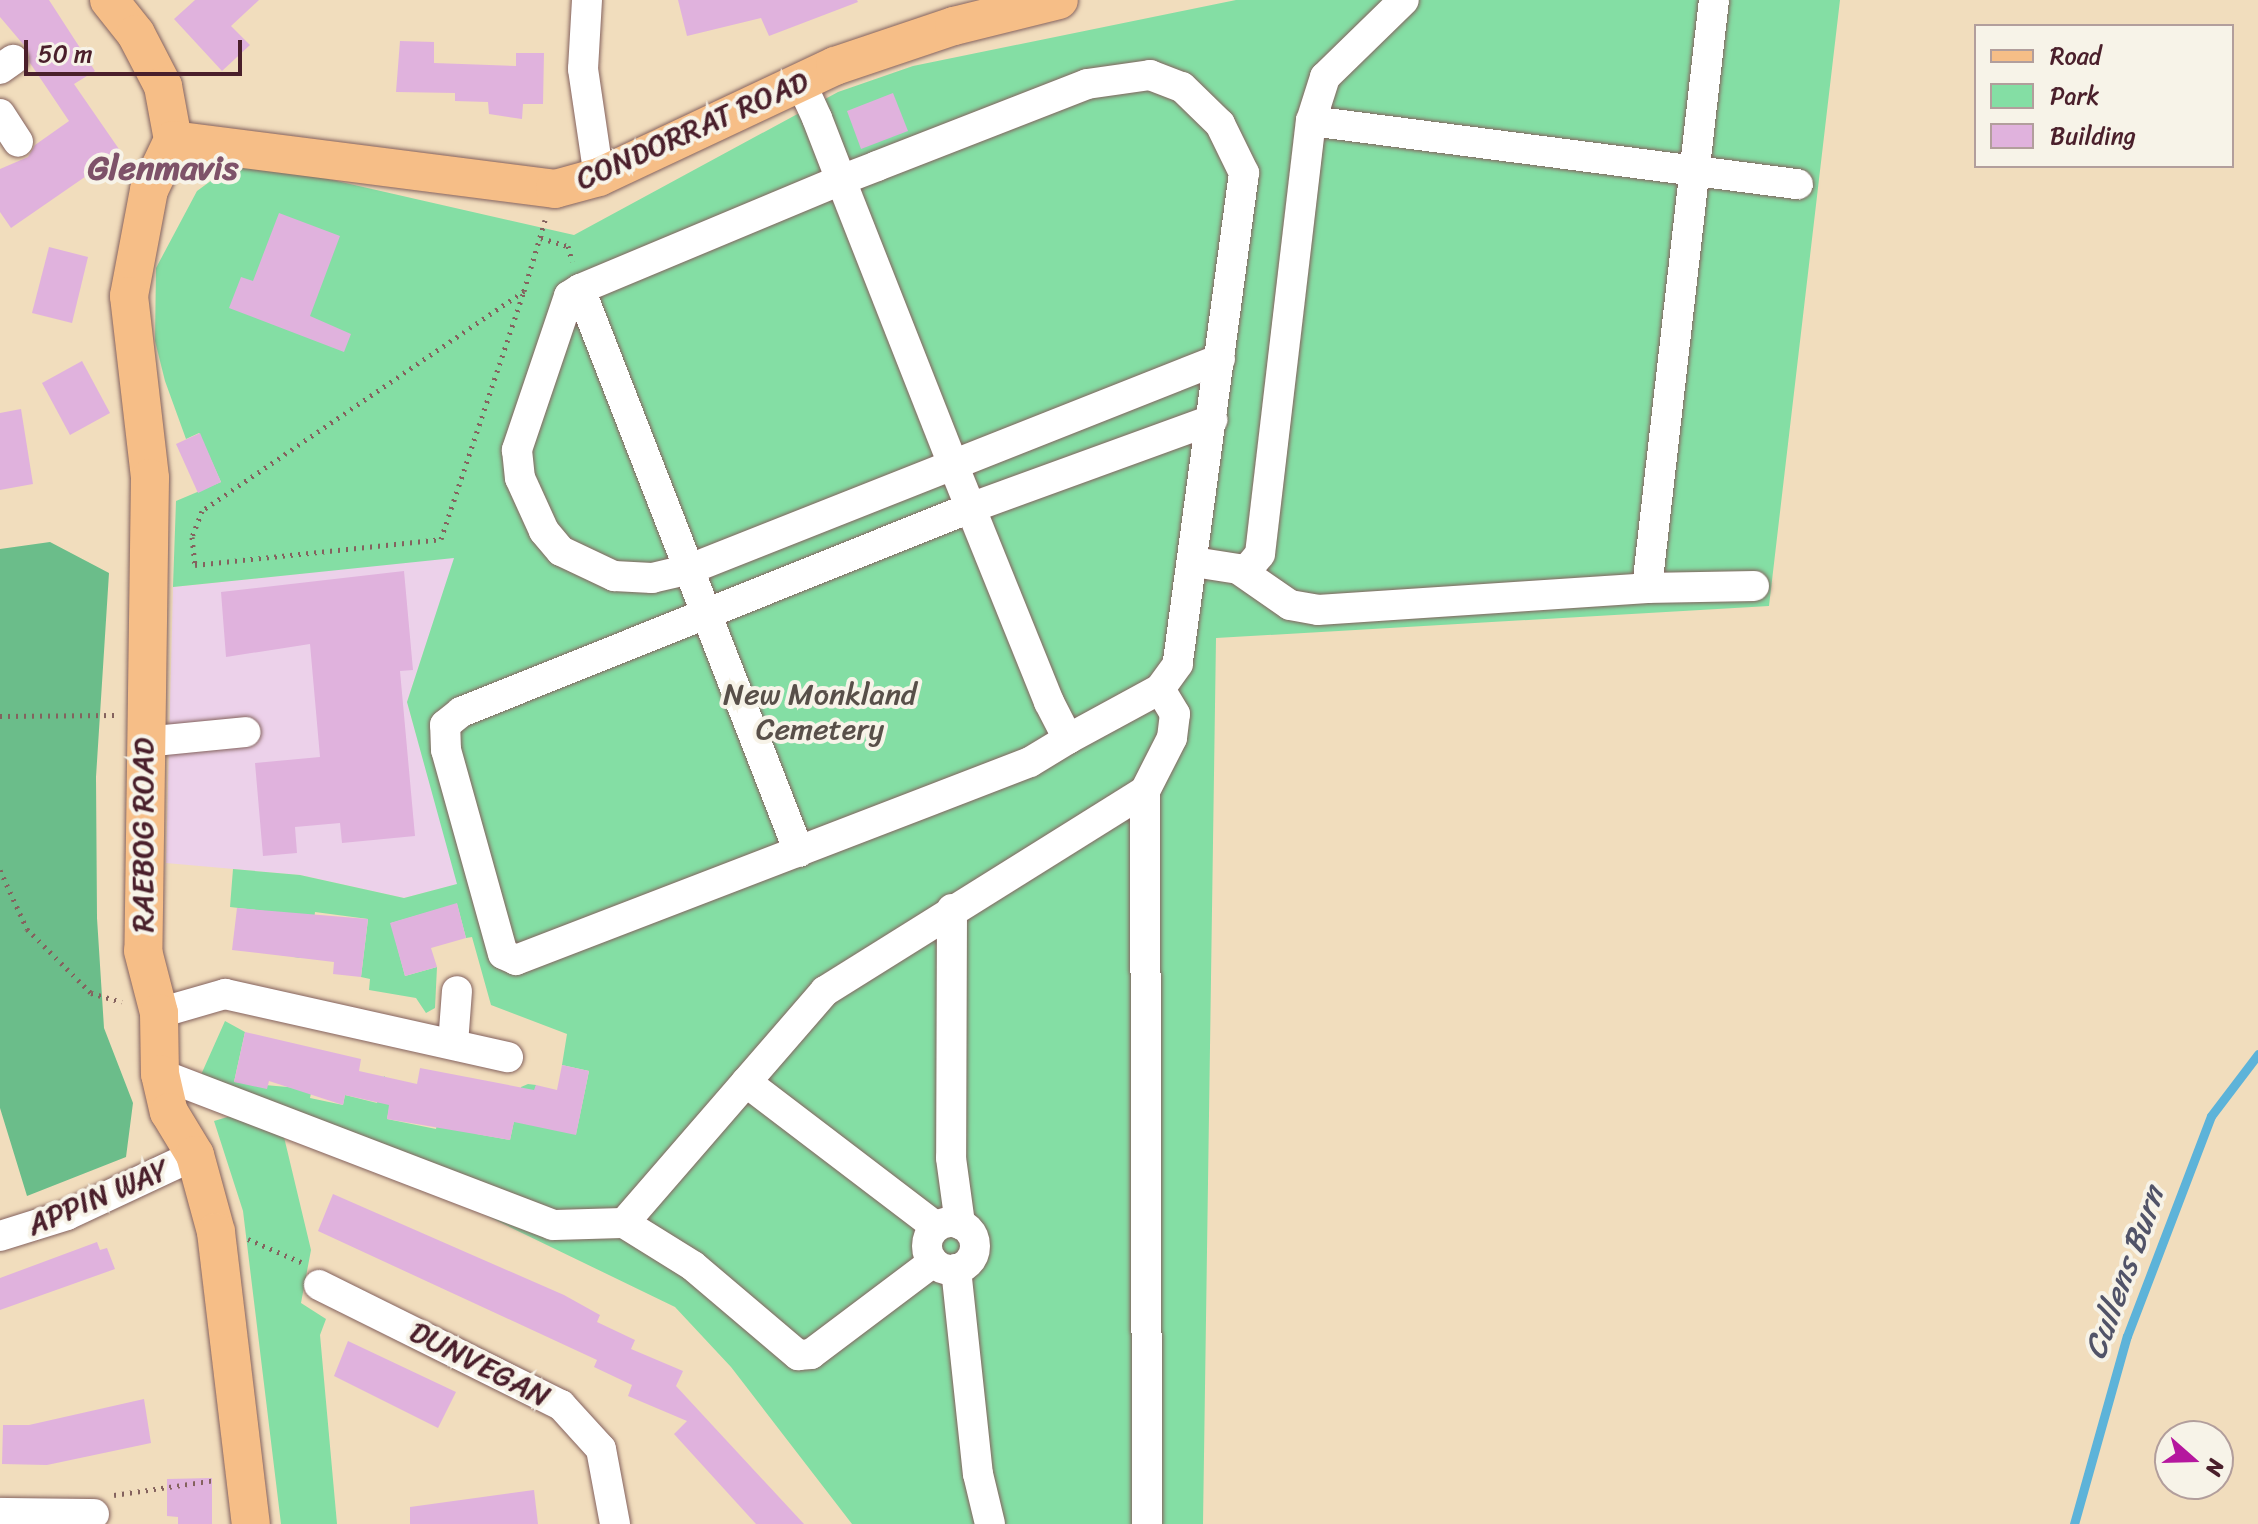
<!DOCTYPE html>
<style>
body{margin:0}
#map{position:relative;width:2258px;height:1524px;overflow:hidden;background:#f1ddbd;font-family:Sriracha,sans-serif}
div>[style]{position:absolute}
[style*='--x']{left:calc(var(--x)*1px);top:calc(var(--y)*1px);width:calc(var(--w)*1px);rotate:calc(var(--a)*1deg)}
.built>*{inset:0;background:#ecd1ea}
.green>*{inset:0;background:#84dea4}
.forest>*{inset:0;background:#6bbd8a}
.stream>*{height:9px;margin:-4.5px;padding:0 4.5px;transform-origin:4.5px;border-radius:4.5px;background:#5db3d9}
.building>*{inset:0;background:#e0b2dd}
.path>*{height:5px;margin-top:-2.5px;transform-origin:0;background:repeating-linear-gradient(90deg,#84625e 0 2px,transparent 0 8px)}
.roads{filter:drop-shadow(0 0 2px #84625e) drop-shadow(0 0 2px #84625e)}
.minor>*{height:30px;margin:-15px;padding:0 15px;transform-origin:15px;border-radius:15px;background:#fff}
.minor>.ring{margin:-15px;padding:0;box-sizing:content-box;background:none;border:30px solid #fff;border-radius:50%}
.major>*{height:38px;margin:-19px;padding:0 19px;transform-origin:19px;border-radius:19px;background:#f6be87}
span{translate:-50% -50%;white-space:nowrap;text-align:center;line-height:1.15;-webkit-text-stroke:8px #f7f3e8;paint-order:stroke}
.street-label{font-size:30px;color:#4a1f2b}
.park-label{font-size:30px;color:#584f49}
.water-label{font-size:32px;color:#515368;font-style:italic}
.quarter-label{font-size:34px;color:#7e5269;font-weight:700}
.legend{position:absolute;left:1974px;top:24px;width:260px;height:144px;box-sizing:border-box;background:#f7f3e8;border:2px solid #b29e9c;margin:0;padding:10px 14px;list-style:none;font-size:24px;color:#4a1f2b}
.legend li{display:flex;align-items:center;gap:16px;height:40px}
.legend b{width:40px;border:2px solid #b29e9c}
.north{position:absolute;left:2154px;top:1420px;width:80px;height:80px;box-sizing:border-box;background:#f7f3e8;border:2px solid #b29e9c;border-radius:50%;rotate:110deg;font-size:22px;font-weight:700;line-height:32px;text-align:center;color:#4a1f2b}
.north::after{content:'';display:block;margin:auto;width:28px;height:36px;background:#b5179e;clip-path:polygon(50% 0,100% 100%,50% 72%,0 100%)}
.scale{position:absolute;left:24px;top:40px;width:218px;height:36px;box-sizing:border-box;border:4px solid #4a1f2b;border-top:0;padding-left:10px;font-size:24px;line-height:28px;white-space:nowrap;color:#4a1f2b;-webkit-text-stroke:6px #f7f3e8;paint-order:stroke}
</style>
<div id="map">
<div class="built">
<i style="clip-path:polygon(455px 557px,407px 702px,458px 884px,404px 898px,300px 875px,166px 863px,173px 587px)"></i>
</div>
<div class="green">
<i style="clip-path:polygon(1236px 0,1840px 0,1769px 606px,1216px 638px,1203px 1524px,852px 1524px,731px 1367px,675px 1307px,200px 1077px,225px 1021px,245px 1032px,234px 1082px,298px 1088px,320px 1050px,310px 1098px,343px 1105px,345px 1095px,377px 1103px,384px 1076px,394px 1084px,387px 1119px,436px 1129px,448px 1074px,477px 1134px,510px 1140px,521px 1087px,528px 1084px,536px 1085px,528px 1124px,576px 1134px,589px 1071px,562px 1065px,567px 1034px,491px 1005px,472px 937px,466px 938px,457px 904px,391px 923px,405px 976px,437px 967px,435px 1008px,426px 1013px,416px 998px,369px 990px,370px 979px,361px 977px,368px 919px,315px 912px,310px 949px,302px 948px,301px 958px,294px 957px,298px 915px,230px 907px,233px 869px,300px 875px,404px 898px,457px 884px,407px 702px,454px 558px,173px 587px,176px 501px,221px 482px,199px 433px,186px 439px,165px 381px,155px 341px,156px 268px,197px 191px,223px 172px,258px 163px,574px 235px,838px 92px,913px 66px)"></i>
<i style="clip-path:polygon(234px 1115px,284px 1137px,311px 1250px,301px 1303px,326px 1319px,320px 1335px,337px 1524px,281px 1524px,243px 1211px,214px 1121px)"></i>
</div>
<div class="forest">
<i style="clip-path:polygon(50px 542px,109px 573px,96px 777px,97px 918px,104px 1028px,133px 1103px,126px 1157px,27px 1196px,0 1108px,0 549px)"></i>
</div>
<div class="stream">
<i style="--x:2074;--y:1524;--w:195;--a:-74.3"></i>
<i style="--x:2127;--y:1336;--w:235;--a:-69.1"></i>
<i style="--x:2211;--y:1116;--w:78;--a:-52.8"></i>
</div>
<div class="building">
<i style="clip-path:polygon(0 0,49px 0,95px 71px,74px 84px,121px 152px,11px 228px,0 212px,0 169px,28px 157px,35px 145px,69px 121px,30px 63px,28px 50px,0 17px)"></i>
<i style="clip-path:polygon(195px 0,259px 0,231px 26px,250px 45px,222px 71px,174px 19px)"></i>
<i style="clip-path:polygon(678px 0,857px 0,858px 2px,769px 36px,761px 18px,687px 36px)"></i>
<i style="clip-path:polygon(400px 41px,434px 42px,434px 63px,516px 66px,516px 53px,544px 53px,543px 104px,523px 104px,522px 119px,489px 114px,488px 102px,455px 101px,455px 93px,396px 92px)"></i>
<i style="clip-path:polygon(893px 93px,908px 131px,861px 149px,847px 111px)"></i>
<i style="clip-path:polygon(279px 213px,340px 236px,310px 316px,351px 334px,344px 352px,229px 308px,241px 277px,253px 281px)"></i>
<i style="clip-path:polygon(49px 247px,88px 257px,72px 323px,32px 313px)"></i>
<i style="clip-path:polygon(82px 361px,110px 413px,70px 435px,42px 383px)"></i>
<i style="clip-path:polygon(21px 409px,33px 484px,0 490px,0 413px)"></i>
<i style="clip-path:polygon(200px 433px,221px 482px,198px 493px,176px 444px)"></i>
<i style="clip-path:polygon(404px 571px,413px 670px,400px 671px,415px 836px,342px 843px,340px 823px,295px 827px,297px 853px,263px 856px,255px 763px,320px 757px,310px 644px,226px 657px,221px 592px)"></i>
<i style="clip-path:polygon(457px 903px,466px 938px,431px 948px,437px 967px,405px 976px,390px 923px)"></i>
<i style="clip-path:polygon(237px 908px,368px 919px,361px 977px,333px 974px,334px 962px,232px 950px)"></i>
<i style="clip-path:polygon(245px 1032px,361px 1059px,359px 1071px,417px 1084px,420px 1068px,534px 1090px,536px 1085px,557px 1090px,562px 1065px,589px 1071px,576px 1135px,514px 1122px,510px 1140px,387px 1119px,389px 1105px,345px 1095px,343px 1105px,269px 1081px,267px 1089px,234px 1082px)"></i>
<i style="clip-path:polygon(333px 1194px,564px 1295px,600px 1315px,597px 1322px,635px 1340px,631px 1349px,683px 1371px,676px 1386px,804px 1524px,756px 1524px,674px 1434px,687px 1421px,628px 1396px,632px 1385px,594px 1367px,597px 1360px,318px 1231px)"></i>
<i style="clip-path:polygon(97px 1242px,100px 1250px,107px 1248px,115px 1269px,0 1310px,0 1278px)"></i>
<i style="clip-path:polygon(348px 1341px,456px 1392px,438px 1428px,334px 1376px)"></i>
<i style="clip-path:polygon(144px 1399px,151px 1443px,47px 1465px,2px 1464px,3px 1425px,29px 1425px)"></i>
<i style="clip-path:polygon(212px 1478px,212px 1524px,178px 1524px,178px 1517px,167px 1516px,167px 1479px)"></i>
<i style="clip-path:polygon(534px 1490px,538px 1524px,410px 1524px,410px 1507px)"></i>
</div>
<div class="path">
<i style="--x:541;--y:238;--w:28;--a:17"></i>
<i style="--x:568;--y:246;--w:16;--a:75"></i>
<i style="--x:524;--y:291;--w:390;--a:145.7"></i>
<i style="--x:202;--y:511;--w:28;--a:111"></i>
<i style="--x:192;--y:537;--w:28;--a:84"></i>
<i style="--x:195;--y:565;--w:247;--a:-6"></i>
<i style="--x:441;--y:539;--w:262;--a:-71.5"></i>
<i style="--x:524;--y:291;--w:74;--a:-73.5"></i>
<i style="--x:0;--y:716;--w:115;--a:-0.5"></i>
<i style="--x:0;--y:870;--w:65;--a:65.4"></i>
<i style="--x:27;--y:929;--w:91;--a:45"></i>
<i style="--x:91;--y:993;--w:32;--a:16"></i>
<i style="--x:248;--y:1239;--w:58;--a:23.5"></i>
<i style="--x:114;--y:1495;--w:102;--a:-8.4"></i>
</div>
<div class="roads">
<div class="minor">
<i style="--x:587;--y:0;--w:69;--a:93.3"></i>
<i style="--x:583;--y:69;--w:109;--a:81.6"></i>
<i style="--x:0;--y:69;--w:16;--a:-35"></i>
<i style="--x:0;--y:114;--w:33;--a:57"></i>
<i style="--x:1311;--y:121;--w:46;--a:-72.3"></i>
<i style="--x:1325;--y:77;--w:110;--a:-44.3"></i>
<i style="--x:580;--y:289;--w:13;--a:148"></i>
<i style="--x:569;--y:296;--w:163;--a:108.7"></i>
<i style="--x:517;--y:450;--w:28;--a:84"></i>
<i style="--x:520;--y:478;--w:58;--a:65.6"></i>
<i style="--x:544;--y:531;--w:26;--a:50"></i>
<i style="--x:561;--y:551;--w:59;--a:25.3"></i>
<i style="--x:614;--y:576;--w:38;--a:3"></i>
<i style="--x:652;--y:578;--w:39;--a:-13"></i>
<i style="--x:690;--y:569;--w:570;--a:-21.61"></i>
<i style="--x:1194;--y:562;--w:45;--a:9"></i>
<i style="--x:1238;--y:569;--w:63;--a:34.7"></i>
<i style="--x:1290;--y:605;--w:28;--a:10"></i>
<i style="--x:1318;--y:610;--w:330;--a:-3.8"></i>
<i style="--x:1647;--y:588;--w:592;--a:-83.5"></i>
<i style="--x:1245;--y:572;--w:23;--a:-50"></i>
<i style="--x:1260;--y:554;--w:436;--a:-83.3"></i>
<i style="--x:1311;--y:121;--w:491;--a:7.4"></i>
<i style="--x:1647;--y:588;--w:107;--a:-1.1"></i>
<i style="--x:1068;--y:739;--w:44;--a:148.8"></i>
<i style="--x:1030;--y:762;--w:551;--a:158.93"></i>
<i style="--x:516;--y:960;--w:14;--a:-155"></i>
<i style="--x:503;--y:954;--w:212;--a:-105.6"></i>
<i style="--x:446;--y:750;--w:25;--a:-92"></i>
<i style="--x:445;--y:725;--w:21;--a:-39"></i>
<i style="--x:461;--y:712;--w:548;--a:-21.84"></i>
<i style="--x:970;--y:508;--w:258;--a:-20"></i>
<i style="--x:144;--y:742;--w:102;--a:-5.6"></i>
<i style="--x:1145;--y:791;--w:733;--a:89.84"></i>
<i style="--x:799;--y:852;--w:604;--a:-111.26"></i>
<i style="--x:580;--y:289;--w:283;--a:-22.7"></i>
<i style="--x:841;--y:180;--w:39;--a:-21"></i>
<i style="--x:877;--y:166;--w:225;--a:-21.3"></i>
<i style="--x:1087;--y:84;--w:64;--a:-8.1"></i>
<i style="--x:1150;--y:75;--w:34;--a:21"></i>
<i style="--x:1182;--y:87;--w:53;--a:44.2"></i>
<i style="--x:1220;--y:124;--w:55;--a:63.9"></i>
<i style="--x:1244;--y:173;--w:495;--a:97.7"></i>
<i style="--x:1178;--y:664;--w:31;--a:126"></i>
<i style="--x:1160;--y:689;--w:105;--a:151.5"></i>
<i style="--x:1068;--y:739;--w:42;--a:-117.2"></i>
<i style="--x:1049;--y:702;--w:259;--a:-112"></i>
<i style="--x:952;--y:462;--w:303;--a:-111.5"></i>
<i style="--x:841;--y:180;--w:66;--a:-111.2"></i>
<i style="--x:817;--y:118;--w:41;--a:-114.7"></i>
<i style="--x:952;--y:909;--w:249;--a:90.2"></i>
<i style="--x:951;--y:1158;--w:67;--a:82.2"></i>
<i style="--x:159;--y:1013;--w:69;--a:-16.1"></i>
<i style="--x:225;--y:994;--w:290;--a:12.6"></i>
<i style="--x:453;--y:1044;--w:53;--a:-85.7"></i>
<i style="--x:160;--y:1074;--w:421;--a:21"></i>
<i style="--x:553;--y:1225;--w:71;--a:-1.6"></i>
<i style="--x:624;--y:1223;--w:307;--a:-49.1"></i>
<i style="--x:825;--y:991;--w:377;--a:-32"></i>
<i style="--x:1145;--y:791;--w:59;--a:-63"></i>
<i style="--x:1172;--y:738;--w:24;--a:-83"></i>
<i style="--x:1175;--y:714;--w:29;--a:-121"></i>
<i style="--x:746;--y:1082;--w:239;--a:37.3"></i>
<i class="ring" style="left:927px;top:1222px;width:18px;height:18px"></i>
<i style="--x:624;--y:1223;--w:81;--a:31.9"></i>
<i style="--x:693;--y:1266;--w:138;--a:40.3"></i>
<i style="--x:798;--y:1355;--w:13;--a:-4"></i>
<i style="--x:811;--y:1354;--w:153;--a:-37"></i>
<i style="--x:0;--y:1236;--w:70;--a:-17.4"></i>
<i style="--x:67;--y:1215;--w:141;--a:-25.1"></i>
<i style="--x:956;--y:1269;--w:206;--a:83.9"></i>
<i style="--x:978;--y:1474;--w:51;--a:76.5"></i>
<i style="--x:319;--y:1285;--w:270;--a:26.4"></i>
<i style="--x:561;--y:1405;--w:59;--a:47.7"></i>
<i style="--x:601;--y:1449;--w:76;--a:79.4"></i>
<i style="--x:0;--y:1513;--w:94;--a:0.6"></i>
</div>
<div class="major">
<i style="--x:109;--y:0;--w:43;--a:51.5"></i>
<i style="--x:136;--y:34;--w:59;--a:62.6"></i>
<i style="--x:163;--y:86;--w:55;--a:79.5"></i>
<i style="--x:173;--y:140;--w:55;--a:115.6"></i>
<i style="--x:149;--y:190;--w:108;--a:100.7"></i>
<i style="--x:129;--y:296;--w:183;--a:83.4"></i>
<i style="--x:150;--y:478;--w:473;--a:90.8"></i>
<i style="--x:143;--y:951;--w:64;--a:75.5"></i>
<i style="--x:159;--y:1013;--w:61;--a:89.1"></i>
<i style="--x:160;--y:1074;--w:39;--a:77"></i>
<i style="--x:169;--y:1112;--w:50;--a:58.8"></i>
<i style="--x:195;--y:1155;--w:80;--a:74.7"></i>
<i style="--x:216;--y:1232;--w:294;--a:83.2"></i>
<i style="--x:173;--y:140;--w:385;--a:7.3"></i>
<i style="--x:555;--y:189;--w:46;--a:-15.3"></i>
<i style="--x:599;--y:177;--w:261;--a:-25.2"></i>
<i style="--x:835;--y:66;--w:126;--a:-18.6"></i>
<i style="--x:954;--y:26;--w:108;--a:-13.9"></i>
</div>
</div>
<div class="street-label">
<span style="left:692px;top:130px;rotate:-24deg">CONDORRAT ROAD</span>
<span style="left:143px;top:835px;rotate:-90deg">RAEBOG ROAD</span>
<span style="left:98px;top:1197px;rotate:-23deg">APPIN WAY</span>
<span style="left:480px;top:1364px;rotate:27deg">DUNVEGAN</span>
</div>
<div class="park-label">
<span style="left:820px;top:711px">New Monkland<br>Cemetery</span>
</div>
<div class="water-label">
<span style="left:2125px;top:1273px;rotate:-70deg">Cullens Burn</span>
</div>
<div class="quarter-label">
<span style="left:163px;top:169px">Glenmavis</span>
</div>
<ul class="legend">
<li><b style="height:10px;background:#f6be87"></b>Road</li>
<li><b style="height:22px;background:#84dea4"></b>Park</li>
<li><b style="height:22px;background:#e0b2dd"></b>Building</li>
</ul>
<div class="north">N</div>
<div class="scale">50 m</div>
</div>
